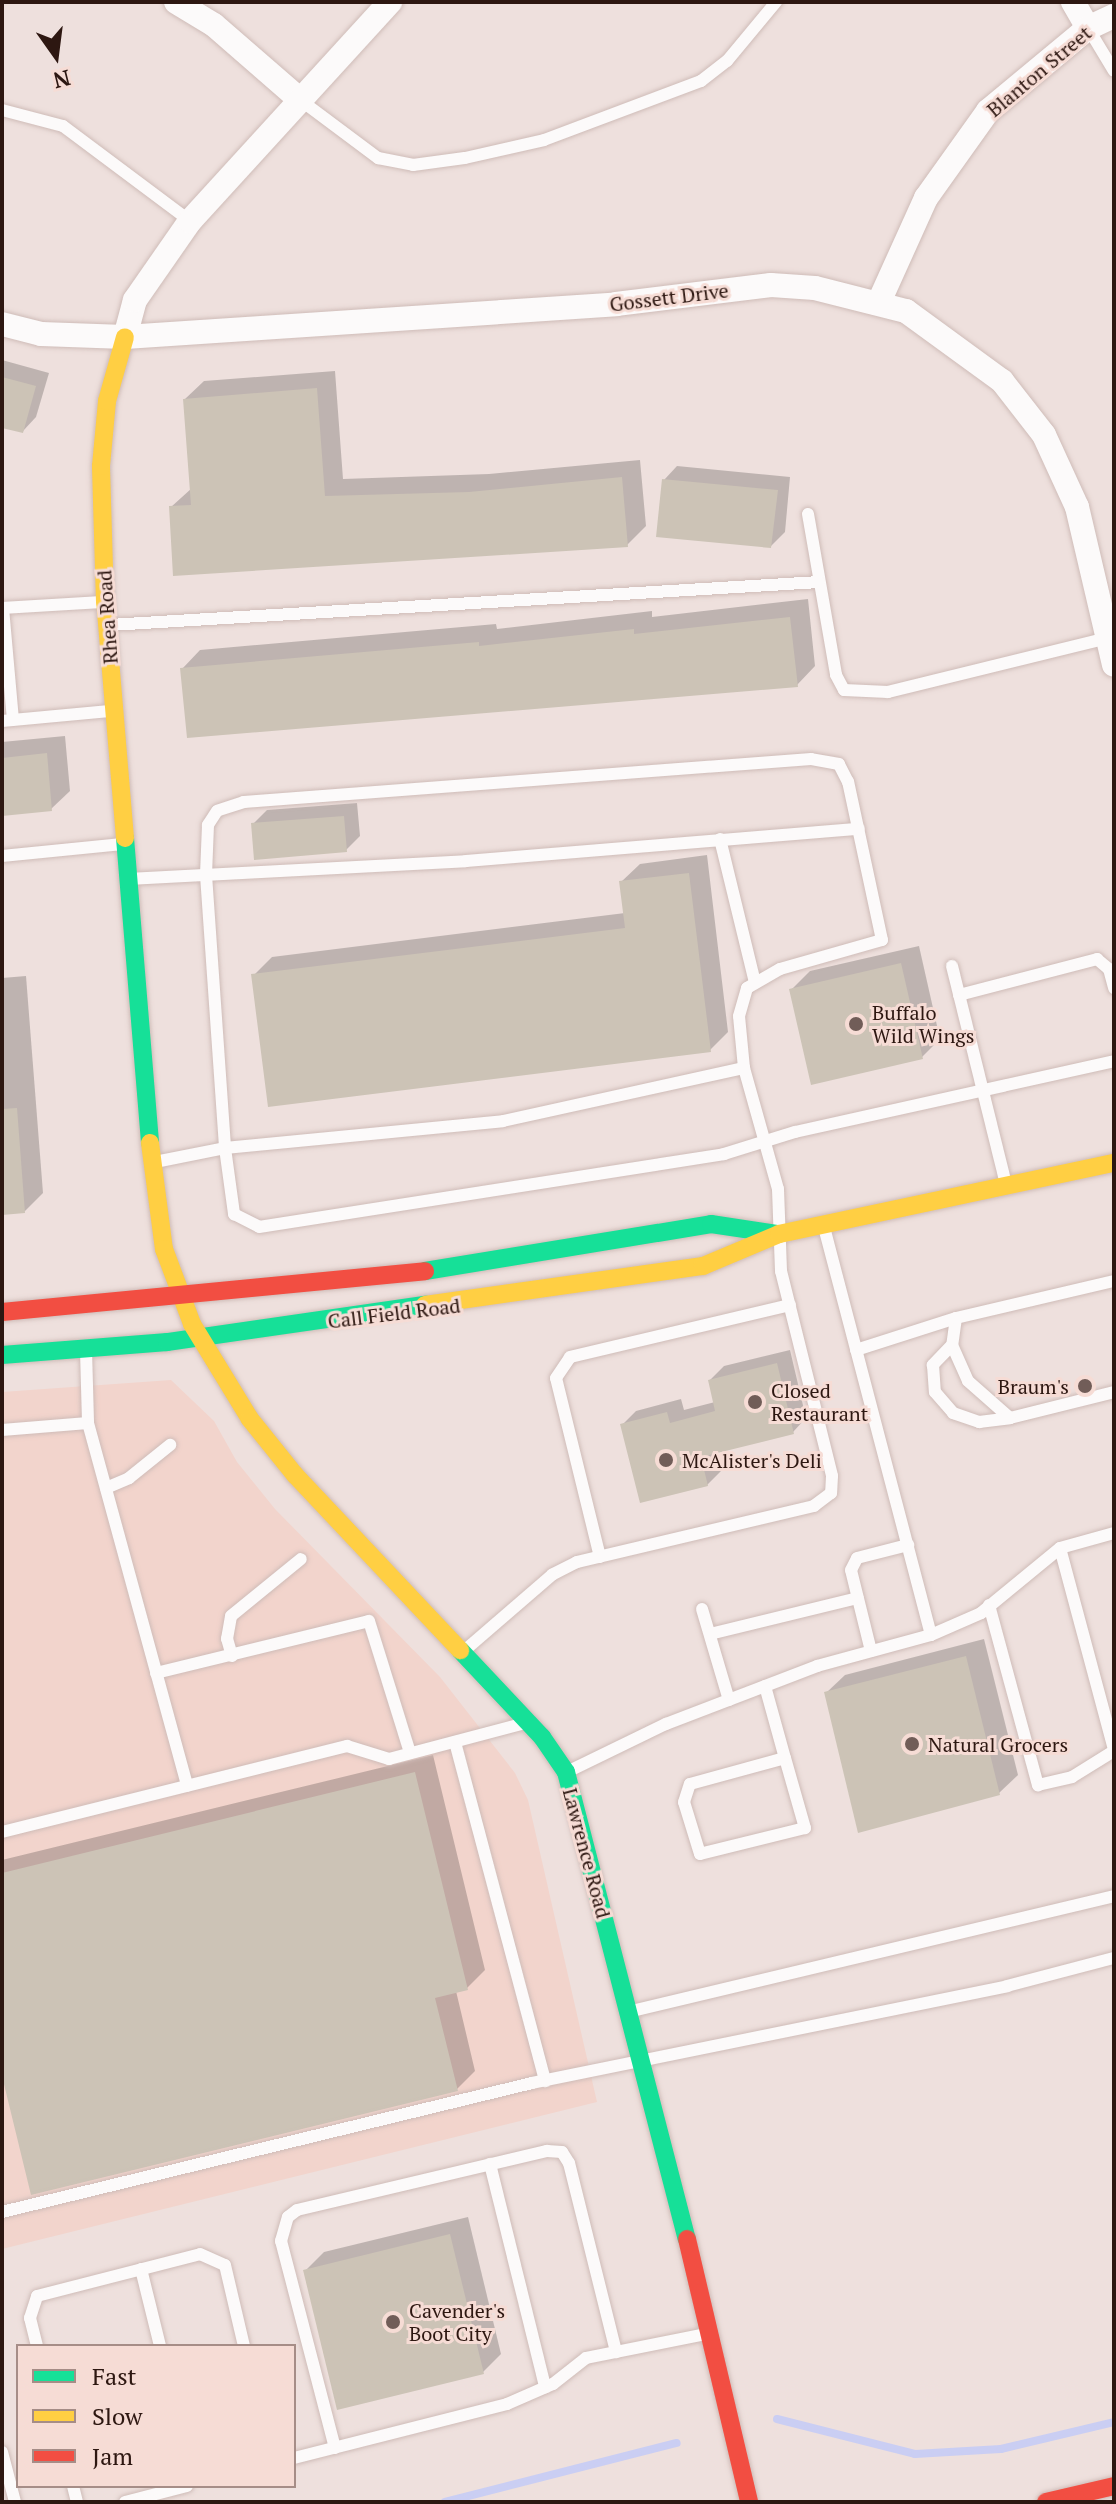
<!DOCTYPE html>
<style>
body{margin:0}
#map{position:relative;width:1116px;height:2504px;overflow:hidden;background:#eee0dd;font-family:"PT Serif",serif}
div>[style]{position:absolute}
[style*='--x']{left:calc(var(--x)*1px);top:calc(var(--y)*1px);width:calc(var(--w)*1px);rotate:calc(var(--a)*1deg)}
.built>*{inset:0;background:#f2d4cc}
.shadow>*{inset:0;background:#0003}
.stream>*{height:8px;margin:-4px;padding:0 4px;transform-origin:4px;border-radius:4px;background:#cacef3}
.building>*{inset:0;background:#ccc3b6}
.roads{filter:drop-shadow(0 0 2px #cfbcb8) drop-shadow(0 0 2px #cfbcb8)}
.lane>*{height:12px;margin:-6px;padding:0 6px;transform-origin:6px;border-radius:6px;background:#fcfafa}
.street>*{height:24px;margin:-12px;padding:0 12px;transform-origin:12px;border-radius:12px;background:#fcfafa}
.fast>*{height:18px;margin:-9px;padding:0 9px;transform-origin:9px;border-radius:9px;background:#16e098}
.slow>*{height:18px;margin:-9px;padding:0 9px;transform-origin:9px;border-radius:9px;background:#ffcf43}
.jam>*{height:18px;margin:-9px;padding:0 9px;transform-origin:9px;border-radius:9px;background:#f24e42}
.dots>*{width:22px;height:22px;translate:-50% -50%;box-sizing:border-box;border:4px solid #f6dcd5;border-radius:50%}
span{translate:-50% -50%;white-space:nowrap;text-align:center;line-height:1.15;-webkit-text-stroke:6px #f6dcd5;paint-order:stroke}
.street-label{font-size:20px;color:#2d1711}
.poi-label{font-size:20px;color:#2d1711}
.left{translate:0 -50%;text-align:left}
.right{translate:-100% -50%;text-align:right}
.frame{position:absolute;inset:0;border:4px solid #2d1711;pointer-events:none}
.legend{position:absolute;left:16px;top:2344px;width:280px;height:144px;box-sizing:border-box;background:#f6dcd5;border:2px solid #a68d87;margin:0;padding:10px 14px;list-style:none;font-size:24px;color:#2d1711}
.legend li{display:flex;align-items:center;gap:16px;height:40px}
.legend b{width:40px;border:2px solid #a68d87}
.north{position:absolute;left:16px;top:16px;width:80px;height:80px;-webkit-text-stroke:6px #f6dcd5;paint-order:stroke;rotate:166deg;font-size:22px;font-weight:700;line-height:32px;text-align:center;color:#2d1711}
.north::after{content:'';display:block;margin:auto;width:28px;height:36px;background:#2d1711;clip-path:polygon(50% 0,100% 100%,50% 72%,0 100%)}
</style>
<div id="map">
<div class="built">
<i style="clip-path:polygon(171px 1380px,214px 1421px,237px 1462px,275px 1509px,440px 1677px,515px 1773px,528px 1800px,597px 2102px,2px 2249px,2px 1392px)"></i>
</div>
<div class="shadow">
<i style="clip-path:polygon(2px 360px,49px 373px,36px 417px,23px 431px,2px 426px)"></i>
<i style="clip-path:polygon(335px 371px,343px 479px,489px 474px,640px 460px,646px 526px,627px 545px,171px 507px,192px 488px,185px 399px,204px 381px)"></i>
<i style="clip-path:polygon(677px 466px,790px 477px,785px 532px,771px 546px,664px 480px)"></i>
<i style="clip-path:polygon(808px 599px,815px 666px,797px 685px,182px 669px,200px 650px,496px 624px,497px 629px,652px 611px,652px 617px)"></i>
<i style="clip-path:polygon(65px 736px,70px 791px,51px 809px,2px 814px,2px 742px)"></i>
<i style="clip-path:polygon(357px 803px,360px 836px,346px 850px,253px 824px,267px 810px)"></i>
<i style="clip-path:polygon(707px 855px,728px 1032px,710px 1050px,254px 975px,272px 957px,625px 913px,621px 882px,640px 864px)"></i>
<i style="clip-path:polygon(919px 946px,940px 1039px,922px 1057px,792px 989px,810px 971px)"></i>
<i style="clip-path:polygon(26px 976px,43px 1193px,25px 1211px,2px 1213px,2px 978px)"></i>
<i style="clip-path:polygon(790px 1350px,806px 1418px,793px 1432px,716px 1451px,721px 1471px,707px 1485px,623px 1424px,636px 1411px,681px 1399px,684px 1410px,715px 1402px,710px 1380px,724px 1366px)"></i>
<i style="clip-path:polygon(984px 1639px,1018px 1775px,999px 1793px,826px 1693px,845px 1675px)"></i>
<i style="clip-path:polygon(433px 1755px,485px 1970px,467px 1988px,456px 1991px,475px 2071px,457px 2089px,2px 2068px,2px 1860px)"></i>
<i style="clip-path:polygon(468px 2217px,501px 2354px,483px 2372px,305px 2271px,324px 2252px)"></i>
</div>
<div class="stream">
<i style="--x:777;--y:2419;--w:142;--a:14.2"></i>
<i style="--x:915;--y:2454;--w:86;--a:-3.3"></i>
<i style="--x:1001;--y:2449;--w:116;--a:-13.4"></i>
<i style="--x:445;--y:2502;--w:239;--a:-14.3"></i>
</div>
<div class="building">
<i style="clip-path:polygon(2px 377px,36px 386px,23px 433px,2px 428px)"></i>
<i style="clip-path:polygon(317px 388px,325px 496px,469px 492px,622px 477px,628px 547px,173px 576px,169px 506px,191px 505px,183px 399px)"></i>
<i style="clip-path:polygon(662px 479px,778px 490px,771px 548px,656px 537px)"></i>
<i style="clip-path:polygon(790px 617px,798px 687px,187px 738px,180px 668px,479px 642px,479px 646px,634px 629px,634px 634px)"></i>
<i style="clip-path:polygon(47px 753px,52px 811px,2px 816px,2px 758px)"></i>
<i style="clip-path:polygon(344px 816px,347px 852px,254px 860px,251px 823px)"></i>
<i style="clip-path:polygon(689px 873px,711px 1052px,268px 1107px,251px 974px,625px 928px,619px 881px)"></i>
<i style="clip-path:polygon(901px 963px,923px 1059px,811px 1085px,789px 989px)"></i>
<i style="clip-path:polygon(17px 1108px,25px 1213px,2px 1215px,2px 1109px)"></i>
<i style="clip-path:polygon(777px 1363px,794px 1434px,701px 1457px,708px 1486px,640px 1503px,620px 1424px,667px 1412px,670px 1423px,715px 1411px,708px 1380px)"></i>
<i style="clip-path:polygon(966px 1656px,1000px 1795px,858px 1833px,824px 1692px)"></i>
<i style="clip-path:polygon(415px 1772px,468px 1990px,435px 1998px,458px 2091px,31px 2195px,2px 2076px,2px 1873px)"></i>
<i style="clip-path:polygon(450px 2234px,484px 2374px,337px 2410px,303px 2270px)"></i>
</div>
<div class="roads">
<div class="lane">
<i style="--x:1088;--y:28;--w:50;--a:58.8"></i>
<i style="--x:299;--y:99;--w:99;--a:36.8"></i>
<i style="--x:378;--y:158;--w:36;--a:11"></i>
<i style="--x:413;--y:165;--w:52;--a:-7.7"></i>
<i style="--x:465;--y:158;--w:81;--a:-12.8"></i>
<i style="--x:544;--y:140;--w:168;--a:-20.6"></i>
<i style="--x:701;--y:81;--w:33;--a:-38"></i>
<i style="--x:727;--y:61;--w:77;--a:-50.3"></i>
<i style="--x:2;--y:110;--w:63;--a:14.7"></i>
<i style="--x:63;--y:126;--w:159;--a:36.8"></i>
<i style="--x:808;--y:514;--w:163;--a:80.1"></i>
<i style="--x:836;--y:675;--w:17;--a:62"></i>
<i style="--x:844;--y:690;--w:44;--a:2.6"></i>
<i style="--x:888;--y:692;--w:227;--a:-13.8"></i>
<i style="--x:2;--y:608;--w:100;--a:-3.4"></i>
<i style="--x:3;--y:608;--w:112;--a:84.9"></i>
<i style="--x:110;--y:625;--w:710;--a:-3.47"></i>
<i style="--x:2;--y:721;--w:108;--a:-5.3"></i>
<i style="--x:720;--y:839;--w:148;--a:76.3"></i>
<i style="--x:2;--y:856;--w:121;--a:-5.7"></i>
<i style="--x:128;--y:879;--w:338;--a:-3"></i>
<i style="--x:466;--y:861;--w:394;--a:-4.7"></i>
<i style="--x:952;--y:966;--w:225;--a:76.1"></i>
<i style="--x:959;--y:995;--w:143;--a:-14.6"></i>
<i style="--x:1097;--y:959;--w:16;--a:40"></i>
<i style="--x:1109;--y:969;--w:20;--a:75"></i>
<i style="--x:744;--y:1068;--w:52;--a:-95.5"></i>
<i style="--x:739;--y:1016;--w:29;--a:-74"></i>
<i style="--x:747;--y:988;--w:38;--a:-30"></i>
<i style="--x:780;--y:969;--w:106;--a:-15.9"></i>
<i style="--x:882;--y:940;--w:162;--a:-102.1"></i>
<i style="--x:848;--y:782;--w:20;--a:-117"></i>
<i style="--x:839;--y:764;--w:28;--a:-170"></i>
<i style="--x:811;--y:759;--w:569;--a:175.66"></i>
<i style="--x:244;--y:802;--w:28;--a:162"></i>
<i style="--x:217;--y:811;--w:17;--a:123"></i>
<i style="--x:208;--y:825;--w:50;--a:92.3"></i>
<i style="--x:206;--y:875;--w:274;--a:86"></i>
<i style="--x:225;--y:1148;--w:67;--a:82.2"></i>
<i style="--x:234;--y:1214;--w:28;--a:27"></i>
<i style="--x:259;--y:1227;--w:471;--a:-8.9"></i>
<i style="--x:724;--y:1154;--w:74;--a:-17.2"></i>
<i style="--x:795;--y:1132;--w:327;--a:-12.5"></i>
<i style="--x:155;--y:1162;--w:71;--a:-11.3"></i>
<i style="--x:225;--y:1148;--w:279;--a:-5.5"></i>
<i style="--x:503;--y:1121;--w:247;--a:-12.4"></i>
<i style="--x:744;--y:1068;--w:126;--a:74.3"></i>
<i style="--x:778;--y:1189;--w:82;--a:87.9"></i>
<i style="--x:781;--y:1271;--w:211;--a:76"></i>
<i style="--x:832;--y:1476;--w:17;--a:93"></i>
<i style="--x:831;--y:1493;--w:21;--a:143"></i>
<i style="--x:814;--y:1506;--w:244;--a:166.7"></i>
<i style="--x:577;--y:1562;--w:28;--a:153"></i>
<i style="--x:552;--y:1575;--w:115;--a:139.2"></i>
<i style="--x:956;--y:1318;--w:27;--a:98"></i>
<i style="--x:952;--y:1345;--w:39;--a:66"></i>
<i style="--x:968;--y:1381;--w:56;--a:41.4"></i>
<i style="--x:1010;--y:1418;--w:107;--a:-14"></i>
<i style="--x:952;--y:1345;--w:28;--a:134"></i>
<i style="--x:933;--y:1365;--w:27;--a:86"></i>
<i style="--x:935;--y:1392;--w:28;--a:49"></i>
<i style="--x:953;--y:1413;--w:28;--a:19"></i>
<i style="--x:979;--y:1422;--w:31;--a:-7"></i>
<i style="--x:86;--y:1350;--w:73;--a:88.4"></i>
<i style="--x:88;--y:1423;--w:376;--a:74.7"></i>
<i style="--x:856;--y:1350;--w:105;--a:-17.7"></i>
<i style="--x:956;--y:1318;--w:162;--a:-13.2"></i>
<i style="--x:2;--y:1430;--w:86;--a:-4.7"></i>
<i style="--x:106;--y:1488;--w:25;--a:-23"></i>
<i style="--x:129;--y:1478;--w:53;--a:-38.8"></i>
<i style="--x:1060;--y:1548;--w:209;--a:75"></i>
<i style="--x:600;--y:1557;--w:184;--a:-103.8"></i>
<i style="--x:556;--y:1378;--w:25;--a:-56"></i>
<i style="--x:570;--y:1357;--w:226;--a:-13.3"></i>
<i style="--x:989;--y:1605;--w:187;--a:74.8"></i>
<i style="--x:1038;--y:1785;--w:35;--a:-13"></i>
<i style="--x:1072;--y:1777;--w:49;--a:-31.8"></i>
<i style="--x:702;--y:1609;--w:95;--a:73.5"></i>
<i style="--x:710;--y:1634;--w:152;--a:-13.7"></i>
<i style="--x:931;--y:1635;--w:55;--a:-23.7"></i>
<i style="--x:981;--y:1613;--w:102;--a:-39.4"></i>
<i style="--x:1060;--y:1548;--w:56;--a:-15.5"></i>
<i style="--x:871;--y:1651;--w:83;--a:-103.9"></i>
<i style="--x:851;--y:1570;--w:13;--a:-63"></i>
<i style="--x:857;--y:1558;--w:53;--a:-14.3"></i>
<i style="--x:232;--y:1656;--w:18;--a:-106"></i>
<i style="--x:227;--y:1639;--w:23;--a:-80"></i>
<i style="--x:231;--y:1616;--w:90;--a:-39.2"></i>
<i style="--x:156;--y:1673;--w:219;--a:-13.7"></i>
<i style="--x:369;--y:1621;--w:138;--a:72.7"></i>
<i style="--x:765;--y:1686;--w:75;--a:74.5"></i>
<i style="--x:785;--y:1758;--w:73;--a:74.1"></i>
<i style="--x:805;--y:1828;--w:108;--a:166.1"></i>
<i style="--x:700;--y:1854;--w:54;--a:-107.1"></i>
<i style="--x:684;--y:1802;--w:19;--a:-72"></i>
<i style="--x:690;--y:1784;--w:98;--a:-15.3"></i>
<i style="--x:455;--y:1742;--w:351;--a:75.1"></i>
<i style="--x:569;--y:1771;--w:108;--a:-25.9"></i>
<i style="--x:666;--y:1724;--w:162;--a:-21"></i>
<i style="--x:817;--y:1666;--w:118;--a:-15.2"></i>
<i style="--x:931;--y:1635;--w:422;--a:-104.7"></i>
<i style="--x:2;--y:1832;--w:356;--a:-14"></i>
<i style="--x:347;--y:1746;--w:44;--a:17.2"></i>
<i style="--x:389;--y:1759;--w:141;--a:-14.8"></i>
<i style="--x:632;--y:2011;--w:496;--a:-13.4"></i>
<i style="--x:490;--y:2164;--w:230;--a:76.1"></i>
<i style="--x:2;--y:2212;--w:545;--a:-13.68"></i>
<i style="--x:532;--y:2083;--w:485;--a:-11.5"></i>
<i style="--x:1007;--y:1986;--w:111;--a:-14.7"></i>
<i style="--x:141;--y:2269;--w:79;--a:76.1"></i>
<i style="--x:37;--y:2346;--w:29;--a:-104"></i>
<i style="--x:30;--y:2318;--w:23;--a:-72"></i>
<i style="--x:37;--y:2296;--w:168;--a:-14.4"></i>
<i style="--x:200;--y:2254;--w:27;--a:24"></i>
<i style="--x:225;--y:2265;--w:83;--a:76.8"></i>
<i style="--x:335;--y:2448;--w:214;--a:-104.6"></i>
<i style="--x:281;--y:2241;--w:25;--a:-74"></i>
<i style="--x:288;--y:2217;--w:11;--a:-38"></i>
<i style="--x:297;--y:2210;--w:257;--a:-13.3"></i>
<i style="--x:547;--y:2151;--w:15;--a:4"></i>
<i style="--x:562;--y:2152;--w:13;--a:58"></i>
<i style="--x:569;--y:2163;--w:195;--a:76"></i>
<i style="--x:2;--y:2452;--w:52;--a:75.4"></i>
<i style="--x:294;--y:2458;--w:220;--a:-14.2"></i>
<i style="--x:507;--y:2404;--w:50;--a:-23.5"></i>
<i style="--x:553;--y:2384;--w:42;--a:-38.2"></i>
<i style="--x:586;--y:2358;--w:122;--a:-11.3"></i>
<i style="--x:73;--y:2486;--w:16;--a:76"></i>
<i style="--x:125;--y:2502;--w:64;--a:-14.5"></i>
</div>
<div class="street">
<i style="--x:176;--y:2;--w:44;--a:31.2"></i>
<i style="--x:214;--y:25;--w:113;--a:41"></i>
<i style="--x:1073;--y:2;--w:30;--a:60"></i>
<i style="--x:879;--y:302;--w:114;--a:-65.7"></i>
<i style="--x:926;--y:198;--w:107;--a:-54.5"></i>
<i style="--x:988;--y:111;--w:130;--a:-39.7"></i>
<i style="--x:1088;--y:28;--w:29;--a:-25"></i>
<i style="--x:2;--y:324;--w:40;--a:14.4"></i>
<i style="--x:41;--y:334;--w:84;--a:2"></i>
<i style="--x:125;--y:337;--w:492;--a:-3.8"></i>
<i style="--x:616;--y:304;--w:156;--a:-7"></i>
<i style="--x:771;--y:285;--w:44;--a:3.9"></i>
<i style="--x:815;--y:288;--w:94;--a:14.2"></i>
<i style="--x:906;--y:311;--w:119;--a:36.1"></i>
<i style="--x:1002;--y:381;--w:68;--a:52.1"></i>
<i style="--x:1044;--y:435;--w:79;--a:65.4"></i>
<i style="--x:1077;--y:507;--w:162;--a:76.8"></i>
<i style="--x:125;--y:337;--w:38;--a:-75"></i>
<i style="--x:135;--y:300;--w:96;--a:-55.2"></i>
<i style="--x:190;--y:221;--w:297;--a:-47.6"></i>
</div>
<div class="fast">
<i style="--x:125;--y:838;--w:306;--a:85.3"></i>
<i style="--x:425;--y:1271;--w:290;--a:-9.3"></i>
<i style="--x:711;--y:1224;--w:68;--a:8.5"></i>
<i style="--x:2;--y:1355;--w:166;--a:-4.5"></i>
<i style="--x:167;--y:1342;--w:261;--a:-8.2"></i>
<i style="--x:460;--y:1650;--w:120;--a:46.7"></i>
<i style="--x:542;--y:1737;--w:42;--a:55.6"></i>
<i style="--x:566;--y:1772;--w:482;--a:75.5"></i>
</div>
<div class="slow">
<i style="--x:125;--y:838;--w:237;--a:-94.8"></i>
<i style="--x:105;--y:602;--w:136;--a:-91.7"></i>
<i style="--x:101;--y:466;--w:65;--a:-84.7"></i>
<i style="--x:107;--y:401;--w:66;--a:-74.3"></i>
<i style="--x:150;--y:1143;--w:107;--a:82.5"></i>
<i style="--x:164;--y:1249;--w:80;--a:69.5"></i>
<i style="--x:192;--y:1324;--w:111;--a:58.6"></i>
<i style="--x:250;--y:1419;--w:72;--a:51.2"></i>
<i style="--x:295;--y:1475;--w:241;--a:46.7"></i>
<i style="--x:425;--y:1305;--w:281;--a:-8"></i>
<i style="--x:703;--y:1266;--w:82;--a:-22.8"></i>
<i style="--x:779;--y:1234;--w:342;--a:-12"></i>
</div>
<div class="jam">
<i style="--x:2;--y:1312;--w:425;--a:-5.5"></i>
<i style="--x:687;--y:2239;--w:270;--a:76.7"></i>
<i style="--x:1046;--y:2502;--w:70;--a:-13.2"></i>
</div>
</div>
<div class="dots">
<i style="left:856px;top:1024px;background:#715d58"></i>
<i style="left:1085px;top:1386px;background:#715d58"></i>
<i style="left:755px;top:1402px;background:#715d58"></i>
<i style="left:666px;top:1460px;background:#715d58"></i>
<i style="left:912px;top:1744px;background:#715d58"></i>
<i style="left:393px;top:2322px;background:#715d58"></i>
</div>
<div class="street-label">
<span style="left:1039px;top:71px;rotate:-40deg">Blanton Street</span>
<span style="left:669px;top:297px;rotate:-7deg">Gossett Drive</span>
<span style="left:107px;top:617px;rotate:-94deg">Rhea Road</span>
<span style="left:394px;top:1313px;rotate:-7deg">Call Field Road</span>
<span style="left:587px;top:1853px;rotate:75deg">Lawrence Road</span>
</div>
<div class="poi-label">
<span class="left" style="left:872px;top:1024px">Buffalo<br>Wild Wings</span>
<span class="right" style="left:1069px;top:1386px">Braum's</span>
<span class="left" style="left:771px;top:1402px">Closed<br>Restaurant</span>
<span class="left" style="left:682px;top:1460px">McAlister's Deli</span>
<span class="left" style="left:928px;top:1744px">Natural Grocers</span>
<span class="left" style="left:409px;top:2322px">Cavender's<br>Boot City</span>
</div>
<div class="frame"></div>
<ul class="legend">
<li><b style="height:10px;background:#16e098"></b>Fast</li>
<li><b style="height:10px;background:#ffcf43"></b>Slow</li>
<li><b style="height:10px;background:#f24e42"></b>Jam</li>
</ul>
<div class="north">N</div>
</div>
